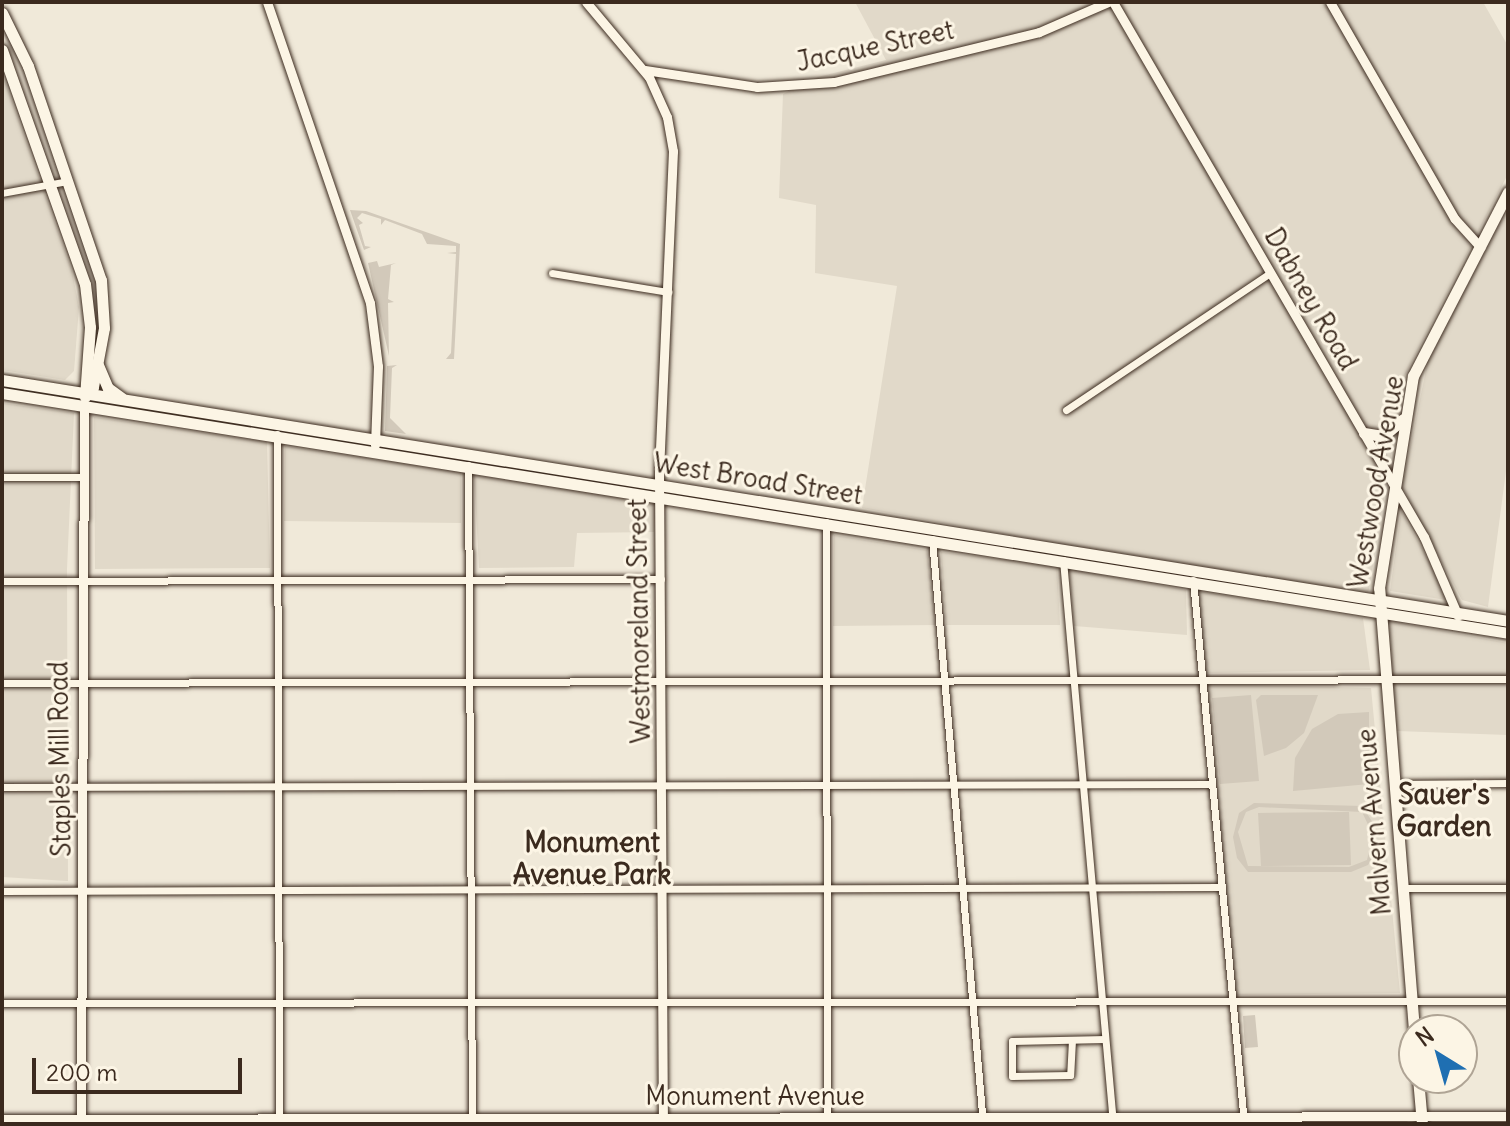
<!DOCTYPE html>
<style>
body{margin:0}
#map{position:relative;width:1510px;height:1126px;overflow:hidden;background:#f0e9d9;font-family:Delius,sans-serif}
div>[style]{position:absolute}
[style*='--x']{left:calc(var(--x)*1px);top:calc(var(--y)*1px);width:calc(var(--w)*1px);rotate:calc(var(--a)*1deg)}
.built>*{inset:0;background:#e1d9c9}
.green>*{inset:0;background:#d2c9ba}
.roads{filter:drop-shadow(0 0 2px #3b2a1e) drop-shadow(0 0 2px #3b2a1e)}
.minor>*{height:7px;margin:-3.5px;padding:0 3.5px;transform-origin:3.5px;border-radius:3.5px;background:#fcf5e5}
.tertiary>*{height:9px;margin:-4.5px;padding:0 4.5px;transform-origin:4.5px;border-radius:4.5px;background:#fcf5e5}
.primary>*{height:11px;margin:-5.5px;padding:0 5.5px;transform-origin:5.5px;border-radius:5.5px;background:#fcf5e5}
span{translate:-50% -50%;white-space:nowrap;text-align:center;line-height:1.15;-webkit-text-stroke:6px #fcf5e5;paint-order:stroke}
.street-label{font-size:26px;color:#3b2a1e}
.neighbourhood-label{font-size:28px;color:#3b2a1e;font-weight:700}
.frame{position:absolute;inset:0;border:4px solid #3b2a1e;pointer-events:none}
.north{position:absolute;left:1398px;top:1014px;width:80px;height:80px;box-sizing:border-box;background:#fcf5e5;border:2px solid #afa495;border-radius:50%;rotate:323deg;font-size:22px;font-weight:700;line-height:32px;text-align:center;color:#3b2a1e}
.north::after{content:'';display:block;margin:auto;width:28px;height:36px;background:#1f6fb2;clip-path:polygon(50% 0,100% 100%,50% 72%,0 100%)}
.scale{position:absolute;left:32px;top:1058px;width:210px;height:36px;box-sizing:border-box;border:4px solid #3b2a1e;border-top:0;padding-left:10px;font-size:24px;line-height:28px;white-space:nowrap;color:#3b2a1e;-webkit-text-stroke:6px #fcf5e5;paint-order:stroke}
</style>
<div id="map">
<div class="built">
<i style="clip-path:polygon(855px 2px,1483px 2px,1508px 46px,1508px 174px,1404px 377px,1367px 601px,862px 508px,897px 286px,815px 273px,816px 205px,779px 198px,783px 94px,818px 77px,886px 60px)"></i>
<i style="clip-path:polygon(2px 73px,72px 271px,79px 307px,74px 371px,65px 380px,2px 370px)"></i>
<i style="clip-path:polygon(1508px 207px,1508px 456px,1488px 607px,1462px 600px,1402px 487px,1428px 360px)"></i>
<i style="clip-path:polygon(2px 403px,74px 413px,67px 569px,68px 881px,2px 877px)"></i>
<i style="clip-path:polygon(94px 417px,267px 442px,270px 568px,95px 569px)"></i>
<i style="clip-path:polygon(285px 446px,461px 472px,461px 523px,284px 521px)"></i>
<i style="clip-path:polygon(474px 475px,656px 501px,654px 532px,577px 533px,574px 567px,479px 568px)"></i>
<i style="clip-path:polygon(1401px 511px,1448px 595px,1446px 600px,1390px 591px)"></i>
<i style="clip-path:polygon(834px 535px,927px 550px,935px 625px,833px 626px)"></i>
<i style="clip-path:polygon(941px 552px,1057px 566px,1060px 625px,946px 625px)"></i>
<i style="clip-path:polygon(1069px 569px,1186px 590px,1187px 635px,1074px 626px)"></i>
<i style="clip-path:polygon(1198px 591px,1363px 618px,1370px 670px,1205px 673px)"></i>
<i style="clip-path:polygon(1389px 621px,1508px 643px,1508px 735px,1397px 731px)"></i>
<i style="clip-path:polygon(1207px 684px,1371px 688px,1400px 993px,1236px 995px)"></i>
</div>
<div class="green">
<i style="clip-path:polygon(350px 210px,366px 211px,460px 244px,454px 359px,446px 359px,451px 353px,456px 254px,447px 253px,456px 252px,456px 246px,427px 244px,422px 234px,385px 220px,381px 225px,381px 219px,362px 213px,357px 218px,363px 223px,359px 225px,365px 246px,371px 247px,364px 250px)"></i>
<i style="clip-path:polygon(377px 261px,379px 267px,396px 263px,391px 265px,388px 299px,394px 302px,388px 303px,389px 356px,368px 263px)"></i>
<i style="clip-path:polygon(397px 365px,392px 368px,390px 418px,406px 434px,385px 431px,387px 366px)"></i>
<i style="clip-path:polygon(1251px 695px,1259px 781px,1220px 784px,1212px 698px)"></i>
<i style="clip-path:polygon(1261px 695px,1318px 695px,1304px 733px,1286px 748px,1264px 756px,1256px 700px)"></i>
<i style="clip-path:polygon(1369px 712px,1369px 784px,1293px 791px,1295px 758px,1312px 729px,1338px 714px)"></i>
<i style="clip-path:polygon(evenodd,1254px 803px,1362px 806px,1377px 829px,1375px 854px,1368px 865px,1351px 872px,1248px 872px,1237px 858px,1233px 837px,1239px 813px,1254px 803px,1259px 807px,1362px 812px,1373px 835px,1367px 860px,1349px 867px,1248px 866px,1238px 832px,1246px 812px,1259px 807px)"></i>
<i style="clip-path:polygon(1349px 812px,1351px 865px,1261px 866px,1258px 813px)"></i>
<i style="clip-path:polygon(1255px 1015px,1258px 1047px,1245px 1048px,1243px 1016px)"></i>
<i style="clip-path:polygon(1406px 1120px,1410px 1124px,1256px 1124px,1259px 1121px)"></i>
<i style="clip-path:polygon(1097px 1121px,1103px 1124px,993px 1124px,995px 1122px)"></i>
<i style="clip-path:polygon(1128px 1121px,1226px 1121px,1231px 1124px,1124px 1124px)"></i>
</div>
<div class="roads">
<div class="minor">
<i style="--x:2;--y:193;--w:67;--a:-10.3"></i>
<i style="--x:552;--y:273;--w:118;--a:9.3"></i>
<i style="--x:1066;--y:410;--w:246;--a:-33.9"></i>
<i style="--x:277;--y:434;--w:690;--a:89.83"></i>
<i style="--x:468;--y:465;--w:659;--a:89.65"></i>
<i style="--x:2;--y:477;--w:81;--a:0"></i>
<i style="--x:826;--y:522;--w:602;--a:89.9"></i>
<i style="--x:932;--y:539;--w:587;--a:85.02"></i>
<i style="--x:1063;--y:560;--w:566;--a:84.93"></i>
<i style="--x:1193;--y:580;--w:546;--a:84.64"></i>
<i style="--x:2;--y:581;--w:659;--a:-0.17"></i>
<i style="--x:2;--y:683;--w:1506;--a:-0.15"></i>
<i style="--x:1394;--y:784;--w:114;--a:-0.5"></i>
<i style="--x:2;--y:787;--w:1208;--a:-0.14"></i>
<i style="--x:1402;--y:888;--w:106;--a:0"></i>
<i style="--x:2;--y:891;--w:1218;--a:-0.19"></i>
<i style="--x:2;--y:1003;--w:1506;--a:-0.08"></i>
<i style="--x:1072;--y:1040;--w:35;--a:93"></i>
<i style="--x:1070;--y:1075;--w:58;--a:179"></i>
<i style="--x:1012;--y:1076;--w:35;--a:-90"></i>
<i style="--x:1012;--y:1041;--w:93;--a:-1.2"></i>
</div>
<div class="tertiary">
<i style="--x:267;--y:2;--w:318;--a:71.1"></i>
<i style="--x:370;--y:303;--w:64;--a:82.8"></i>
<i style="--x:378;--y:366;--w:79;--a:92.2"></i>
<i style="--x:586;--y:2;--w:98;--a:50"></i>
<i style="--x:649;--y:77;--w:44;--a:65.8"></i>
<i style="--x:667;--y:117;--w:35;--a:80"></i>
<i style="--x:673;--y:151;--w:322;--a:92.5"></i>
<i style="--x:659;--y:473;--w:650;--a:89.65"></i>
<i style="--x:1113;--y:2;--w:619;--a:59.83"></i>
<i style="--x:1424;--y:537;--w:86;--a:66.7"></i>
<i style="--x:1330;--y:2;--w:250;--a:60.1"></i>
<i style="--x:1455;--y:219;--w:38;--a:48"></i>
<i style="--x:645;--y:70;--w:113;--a:8.6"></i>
<i style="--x:757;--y:87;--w:77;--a:-3.7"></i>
<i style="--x:834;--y:82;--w:211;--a:-13.7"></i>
<i style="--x:1039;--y:32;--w:75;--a:-23.5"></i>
<i style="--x:2;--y:1119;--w:1506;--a:-0.11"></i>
<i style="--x:81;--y:1122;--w:716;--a:-89.76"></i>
</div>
<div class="primary">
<i style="--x:2;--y:13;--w:59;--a:63.9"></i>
<i style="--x:28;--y:66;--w:226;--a:71.2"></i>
<i style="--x:101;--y:280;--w:48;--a:86.4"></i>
<i style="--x:104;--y:328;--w:60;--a:100.6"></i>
<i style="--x:93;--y:387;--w:11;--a:139"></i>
<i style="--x:2;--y:50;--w:248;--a:70.5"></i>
<i style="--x:85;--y:284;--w:43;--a:83.4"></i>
<i style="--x:90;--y:327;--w:70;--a:94.1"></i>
<i style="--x:98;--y:365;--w:25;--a:67"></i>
<i style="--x:108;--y:388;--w:17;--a:36"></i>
<i style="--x:2;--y:380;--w:1525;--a:9.09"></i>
<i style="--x:2;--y:393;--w:1525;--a:9.05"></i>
<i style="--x:1364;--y:433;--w:19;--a:9"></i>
<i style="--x:1383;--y:436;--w:26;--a:-40"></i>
<i style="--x:1414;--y:1030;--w:443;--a:-94.5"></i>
<i style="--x:1379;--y:588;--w:215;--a:-80.9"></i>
<i style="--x:1413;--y:376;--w:207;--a:-62.7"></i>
<i style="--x:1418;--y:1078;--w:46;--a:85"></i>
</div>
</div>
<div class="street-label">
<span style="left:875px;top:46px;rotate:-12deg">Jacque Street</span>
<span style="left:1311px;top:299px;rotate:60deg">Dabney Road</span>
<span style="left:758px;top:479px;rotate:9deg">West Broad Street</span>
<span style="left:1376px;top:482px;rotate:-80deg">Westwood Avenue</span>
<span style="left:639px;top:621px;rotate:-91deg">Westmoreland Street</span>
<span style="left:60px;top:759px;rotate:-91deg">Staples Mill Road</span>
<span style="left:1374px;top:822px;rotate:-95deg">Malvern Avenue</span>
<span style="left:755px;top:1096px">Monument Avenue</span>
</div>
<div class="neighbourhood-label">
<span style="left:1444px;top:810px">Sauer's<br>Garden</span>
<span style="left:592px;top:858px">Monument<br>Avenue Park</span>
</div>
<div class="frame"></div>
<div class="north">N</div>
<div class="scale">200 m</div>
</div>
